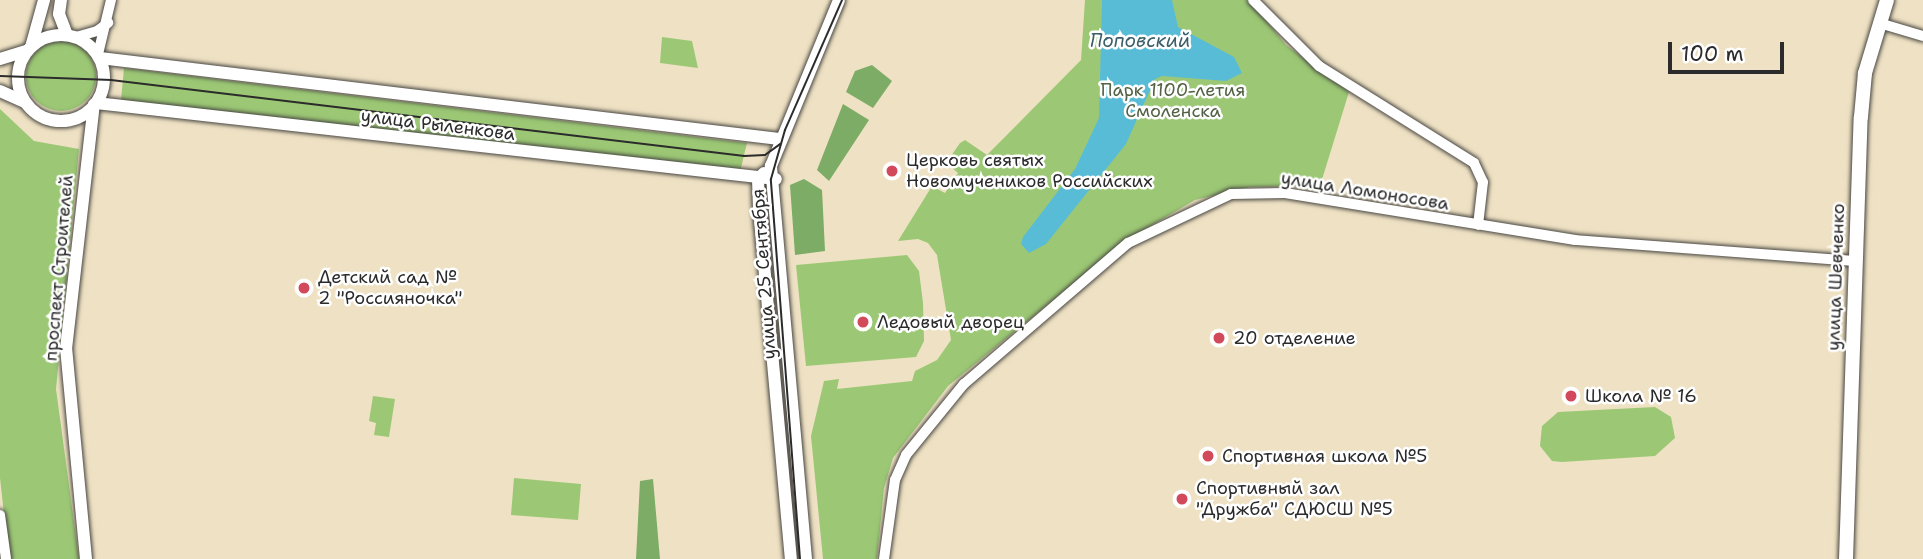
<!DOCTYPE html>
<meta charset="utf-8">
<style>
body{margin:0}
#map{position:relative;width:1923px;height:559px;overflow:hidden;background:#efe2c4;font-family:"Shantell Sans",sans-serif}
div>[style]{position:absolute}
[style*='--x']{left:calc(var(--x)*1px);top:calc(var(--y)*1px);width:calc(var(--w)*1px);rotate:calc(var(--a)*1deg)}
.green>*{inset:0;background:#9cc875}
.round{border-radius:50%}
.forest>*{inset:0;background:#7dac66}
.water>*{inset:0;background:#59bcd7}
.roads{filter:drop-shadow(0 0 2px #484642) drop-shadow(0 0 2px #484642)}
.minor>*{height:10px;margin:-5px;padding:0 5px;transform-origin:5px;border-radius:5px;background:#fff}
.tertiary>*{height:12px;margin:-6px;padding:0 6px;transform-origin:6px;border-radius:6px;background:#fff}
.secondary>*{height:12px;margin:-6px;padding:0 6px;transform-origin:6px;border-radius:6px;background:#fff}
.secondary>.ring{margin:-6px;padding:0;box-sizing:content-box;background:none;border:12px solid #fff;border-radius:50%}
.primary>*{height:14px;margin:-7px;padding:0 7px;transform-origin:7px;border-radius:7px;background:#fff}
.tram>*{height:2px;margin:-1px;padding:0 1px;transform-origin:1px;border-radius:1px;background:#2b2b2b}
.dots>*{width:19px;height:19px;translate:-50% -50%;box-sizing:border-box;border:4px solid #fff;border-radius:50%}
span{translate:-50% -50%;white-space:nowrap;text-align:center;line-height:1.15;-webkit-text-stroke:5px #fff;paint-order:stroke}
.park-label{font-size:18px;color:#536245}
.street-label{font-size:18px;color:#2b2b2b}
.poi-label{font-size:18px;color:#2b2b2b}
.left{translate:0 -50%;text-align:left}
.water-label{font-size:19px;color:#3b5e67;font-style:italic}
.scale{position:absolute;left:1668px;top:42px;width:116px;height:32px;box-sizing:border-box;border:4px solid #2b2b2b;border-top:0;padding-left:9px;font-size:21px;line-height:24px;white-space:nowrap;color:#2b2b2b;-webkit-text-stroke:5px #fff;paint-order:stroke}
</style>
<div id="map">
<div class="green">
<i style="clip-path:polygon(1085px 0,1249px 0,1286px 45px,1349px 92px,1320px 186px,1250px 187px,1195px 200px,1128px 239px,948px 386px,893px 458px,884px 488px,877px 559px,823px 559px,811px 436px,824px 381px,839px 379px,837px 389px,912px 381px,915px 371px,937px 360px,951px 340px,937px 255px,928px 243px,918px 239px,898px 241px,932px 186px,945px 193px,958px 173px,946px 163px,960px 143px,965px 140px,987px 155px,1081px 60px)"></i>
<i style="clip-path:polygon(662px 37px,692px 41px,698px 68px,660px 63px)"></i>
<i class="round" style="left:26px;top:41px;width:70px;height:70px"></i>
<i style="clip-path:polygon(124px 68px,747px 143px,740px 172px,121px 100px)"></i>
<i style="clip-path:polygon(0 109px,34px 141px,79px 149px,56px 389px,79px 559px,9px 559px,0 478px)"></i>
<i style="clip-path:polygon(907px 255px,919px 271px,923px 303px,924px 341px,916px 357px,806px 366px,796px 265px)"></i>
<i style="clip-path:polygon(373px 396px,395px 399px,389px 437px,374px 435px,376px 423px,369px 421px)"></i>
<i style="clip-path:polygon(1655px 407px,1671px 417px,1675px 438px,1655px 456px,1562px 462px,1552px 461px,1540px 446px,1542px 426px,1558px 412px)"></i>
<i style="clip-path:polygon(514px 478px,581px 484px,578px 520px,511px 515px)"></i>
</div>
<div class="forest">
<i style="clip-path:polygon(872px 65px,892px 81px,873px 108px,846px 92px,855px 71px)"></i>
<i style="clip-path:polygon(843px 104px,869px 120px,829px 181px,817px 170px)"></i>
<i style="clip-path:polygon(804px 179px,822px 190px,825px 251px,795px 255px,790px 185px)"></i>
<i style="clip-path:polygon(653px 479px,660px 559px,636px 559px,640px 481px)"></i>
</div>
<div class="water">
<i style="clip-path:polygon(1102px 0,1172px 0,1178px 27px,1234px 57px,1242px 73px,1226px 81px,1162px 76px,1155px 79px,1126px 144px,1046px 244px,1029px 253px,1021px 244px,1023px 237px,1075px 169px,1099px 118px)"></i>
</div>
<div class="roads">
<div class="minor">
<i style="--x:1253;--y:0;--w:93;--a:45"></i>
<i style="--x:1319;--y:66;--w:183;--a:32"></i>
<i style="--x:1474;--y:163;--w:21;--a:65"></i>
<i style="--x:1483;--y:182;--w:43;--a:96.6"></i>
<i style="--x:1879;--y:23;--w:46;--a:16.5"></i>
<i style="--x:76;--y:37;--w:22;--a:-16"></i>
<i style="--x:97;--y:31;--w:14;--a:-36"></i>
<i style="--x:98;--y:54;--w:56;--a:-76.5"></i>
<i style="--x:0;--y:515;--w:44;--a:82.2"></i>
<i style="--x:884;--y:559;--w:80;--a:-82.1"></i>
<i style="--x:895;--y:480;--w:27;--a:-66"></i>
<i style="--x:906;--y:455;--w:92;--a:-50.8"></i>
<i style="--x:964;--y:384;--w:216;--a:-40.7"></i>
<i style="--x:1128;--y:243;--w:114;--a:-25.4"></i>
<i style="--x:1231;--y:194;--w:54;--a:-1.1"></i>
<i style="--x:1285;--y:193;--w:294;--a:9.2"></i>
<i style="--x:1575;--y:240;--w:282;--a:4.3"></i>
</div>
<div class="tertiary">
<i style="--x:0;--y:59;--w:28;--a:-17"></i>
<i style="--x:0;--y:91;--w:27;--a:24"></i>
</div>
<div class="secondary">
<i style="--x:61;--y:0;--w:14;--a:98"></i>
<i style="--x:59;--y:14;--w:22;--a:69"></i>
<i class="ring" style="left:18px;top:35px;width:74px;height:74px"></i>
<i style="--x:31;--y:47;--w:49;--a:-74.5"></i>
<i style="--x:100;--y:58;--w:684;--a:6.8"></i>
<i style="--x:96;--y:103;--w:684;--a:6.38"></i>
<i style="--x:764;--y:173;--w:8;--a:135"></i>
<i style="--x:758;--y:179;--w:30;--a:88"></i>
<i style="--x:759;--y:209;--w:351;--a:84.8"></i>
<i style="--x:86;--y:559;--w:211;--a:-95.4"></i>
<i style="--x:66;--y:349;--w:246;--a:-83.5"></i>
<i style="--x:806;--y:559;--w:395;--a:-95.1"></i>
<i style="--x:771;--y:166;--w:179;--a:-67.7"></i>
</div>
<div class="primary">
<i style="--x:1846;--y:559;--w:442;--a:-88.1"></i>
<i style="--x:1861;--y:117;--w:44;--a:-84.8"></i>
<i style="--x:1865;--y:73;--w:76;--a:-73.2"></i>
</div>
</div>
<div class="tram">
<i style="--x:0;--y:76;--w:111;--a:2.1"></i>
<i style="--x:111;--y:80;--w:638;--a:6.85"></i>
<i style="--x:744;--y:156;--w:21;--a:-3"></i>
<i style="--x:765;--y:155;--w:19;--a:-36"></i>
<i style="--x:800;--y:559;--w:381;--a:-94.4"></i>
<i style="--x:771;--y:179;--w:51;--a:-74.1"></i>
<i style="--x:785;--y:130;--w:142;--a:-66.3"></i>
</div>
<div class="dots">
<i style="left:892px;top:171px;background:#d1495b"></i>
<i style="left:304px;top:288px;background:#d1495b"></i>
<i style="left:863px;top:322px;background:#d1495b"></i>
<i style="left:1219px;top:338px;background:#d1495b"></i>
<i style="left:1571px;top:396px;background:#d1495b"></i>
<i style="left:1208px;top:456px;background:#d1495b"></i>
<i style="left:1182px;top:499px;background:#d1495b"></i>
</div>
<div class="park-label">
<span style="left:1173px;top:101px">Парк 1100-летия<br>Смоленска</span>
</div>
<div class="street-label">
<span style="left:438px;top:125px;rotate:7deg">улица Рыленкова</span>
<span style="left:1365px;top:191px;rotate:9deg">улица Ломоносова</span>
<span style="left:59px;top:268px;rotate:-85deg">проспект Строителей</span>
<span style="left:764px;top:274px;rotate:-94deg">улица 25 Сентября</span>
<span style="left:1836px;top:277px;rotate:-88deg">улица Шевченко</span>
</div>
<div class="poi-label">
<span class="left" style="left:906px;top:171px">Церковь святых<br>Новомучеников Российских</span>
<span class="left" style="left:318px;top:288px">Детский сад №<br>2 "Россияночка"</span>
<span class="left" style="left:877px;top:322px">Ледовый дворец</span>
<span class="left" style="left:1233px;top:338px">20 отделение</span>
<span class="left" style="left:1585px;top:396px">Школа № 16</span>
<span class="left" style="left:1222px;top:456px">Спортивная школа №5</span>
<span class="left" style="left:1196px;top:499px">Спортивный зал<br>"Дружба" СДЮСШ №5</span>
</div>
<div class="water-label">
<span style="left:1140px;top:41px">Поповский</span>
</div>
<div class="scale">100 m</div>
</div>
